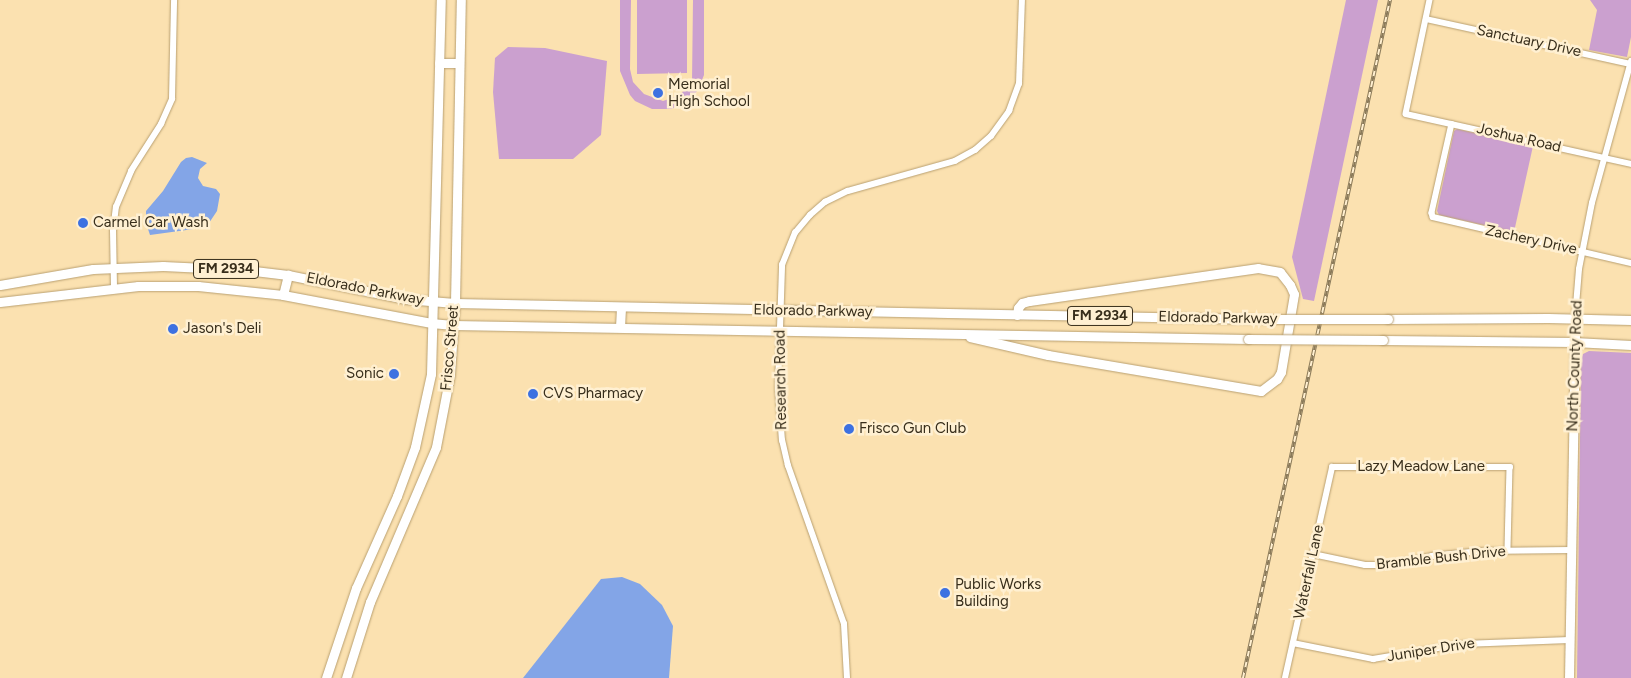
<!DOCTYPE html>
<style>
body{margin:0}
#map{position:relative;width:1631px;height:678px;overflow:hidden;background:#fbe1b0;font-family:Figtree,sans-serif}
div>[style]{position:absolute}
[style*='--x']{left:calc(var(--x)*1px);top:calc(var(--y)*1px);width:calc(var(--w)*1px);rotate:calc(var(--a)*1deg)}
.green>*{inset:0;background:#cba0cf}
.water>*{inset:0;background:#83a5e7}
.roads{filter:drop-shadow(0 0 1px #b9a071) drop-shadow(0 0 1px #b9a071)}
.street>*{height:5.5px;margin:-2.75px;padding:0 2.75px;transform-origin:2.75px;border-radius:2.75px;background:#fff}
.secondary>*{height:9px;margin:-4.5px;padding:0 4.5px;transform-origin:4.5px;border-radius:4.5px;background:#fff}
.primary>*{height:9px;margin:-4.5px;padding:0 4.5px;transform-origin:4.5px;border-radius:4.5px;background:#fff}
.rail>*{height:4px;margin-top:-2px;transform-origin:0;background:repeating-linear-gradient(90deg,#fff0d2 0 5.5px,#8a7a5a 0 11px);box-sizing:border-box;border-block:1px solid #8a7a5a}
.bridges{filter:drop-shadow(0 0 1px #b9a071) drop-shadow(0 0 1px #b9a071)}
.primary-bridge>*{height:9px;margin:-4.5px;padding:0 4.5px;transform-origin:4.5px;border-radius:4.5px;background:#fff}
.dots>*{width:14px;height:14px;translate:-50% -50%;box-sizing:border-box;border:2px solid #fff0d2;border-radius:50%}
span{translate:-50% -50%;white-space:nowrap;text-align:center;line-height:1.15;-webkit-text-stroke:5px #fff0d2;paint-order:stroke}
.shield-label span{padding:1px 4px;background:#fff0d2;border:1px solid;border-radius:4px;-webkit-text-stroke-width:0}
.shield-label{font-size:14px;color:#382e1b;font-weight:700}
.street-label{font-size:15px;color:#382e1b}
.poi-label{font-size:15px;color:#382e1b}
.left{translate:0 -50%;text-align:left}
.right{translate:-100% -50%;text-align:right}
</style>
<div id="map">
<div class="green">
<i style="clip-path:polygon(620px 0,631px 0,630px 69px,633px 82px,644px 94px,663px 101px,680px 95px,692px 81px,693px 0,704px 0,704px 75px,698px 90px,687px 103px,671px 109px,652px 109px,635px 101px,630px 95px,620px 71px)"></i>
<i style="clip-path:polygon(637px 0,687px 0,687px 73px,637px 74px)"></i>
<i style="clip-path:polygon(1346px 0,1378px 0,1314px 301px,1303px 299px,1292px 257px)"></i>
<i style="clip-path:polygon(1590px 0,1631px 0,1631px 37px,1627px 57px,1589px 50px,1597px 10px)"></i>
<i style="clip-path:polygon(508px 47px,545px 48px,607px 61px,601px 135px,573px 159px,499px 159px,493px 92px,495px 58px)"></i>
<i style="clip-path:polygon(1457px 129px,1533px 146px,1514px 232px,1439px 215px,1437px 211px,1454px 131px)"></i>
<i style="clip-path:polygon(1589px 351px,1631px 353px,1631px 678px,1577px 678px,1581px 360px,1583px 354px)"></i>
</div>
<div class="water">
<i style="clip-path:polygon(192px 157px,207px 163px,200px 169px,198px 178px,203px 186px,216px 189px,220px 194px,217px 211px,209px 223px,201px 228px,150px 235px,146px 223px,146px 211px,163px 191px,181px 162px,186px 158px)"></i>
<i style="clip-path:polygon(622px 577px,640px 584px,662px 605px,673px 626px,669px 678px,523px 678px,601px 579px)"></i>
</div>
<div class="roads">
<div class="street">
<i style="--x:1430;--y:0;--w:116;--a:101.9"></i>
<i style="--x:1406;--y:114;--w:230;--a:12.5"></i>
<i style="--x:1426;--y:19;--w:210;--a:12.4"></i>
<i style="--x:1452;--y:124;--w:91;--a:102.7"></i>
<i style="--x:1432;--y:213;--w:4;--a:76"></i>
<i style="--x:1433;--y:217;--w:203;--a:13.1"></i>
<i style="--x:114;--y:288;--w:57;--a:-91"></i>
<i style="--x:113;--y:231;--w:24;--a:-83"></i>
<i style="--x:116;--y:207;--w:39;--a:-67"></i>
<i style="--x:131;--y:171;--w:56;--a:-57.4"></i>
<i style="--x:161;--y:124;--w:27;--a:-66"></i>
<i style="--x:172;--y:99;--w:99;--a:-88.8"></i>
<i style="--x:1575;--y:318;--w:49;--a:-85.3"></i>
<i style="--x:1579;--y:269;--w:67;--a:-78.9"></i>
<i style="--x:1592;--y:203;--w:147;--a:-74.6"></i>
<i style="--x:1313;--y:554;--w:53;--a:11.9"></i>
<i style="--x:1365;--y:565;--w:22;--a:0"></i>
<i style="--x:1387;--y:565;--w:46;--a:-11.3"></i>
<i style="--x:1432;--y:556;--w:49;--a:-5.8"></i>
<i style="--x:1481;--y:551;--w:90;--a:-0.6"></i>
<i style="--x:1293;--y:643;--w:82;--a:11.3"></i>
<i style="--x:1373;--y:659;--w:91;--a:-9.5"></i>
<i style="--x:1463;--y:644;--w:106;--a:-2.2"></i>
<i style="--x:847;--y:678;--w:54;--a:-93.2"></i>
<i style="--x:844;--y:624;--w:168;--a:-109.5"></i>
<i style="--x:788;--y:466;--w:26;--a:-103"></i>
<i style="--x:782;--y:441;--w:53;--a:-94.3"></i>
<i style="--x:778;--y:388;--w:123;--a:-88.1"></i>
<i style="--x:782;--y:265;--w:35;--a:-68"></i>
<i style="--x:795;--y:233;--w:23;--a:-50"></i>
<i style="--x:810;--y:215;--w:20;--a:-41"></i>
<i style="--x:825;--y:202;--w:25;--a:-26"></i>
<i style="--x:848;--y:191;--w:111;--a:-15.7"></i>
<i style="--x:955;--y:161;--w:23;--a:-29"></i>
<i style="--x:975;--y:150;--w:21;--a:-41"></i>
<i style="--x:991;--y:136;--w:31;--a:-54"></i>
<i style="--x:1009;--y:111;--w:29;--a:-70"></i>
<i style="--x:1019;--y:84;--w:84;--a:-88"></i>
<i style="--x:1285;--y:678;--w:216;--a:-77.4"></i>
<i style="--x:1332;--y:467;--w:178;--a:0"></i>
<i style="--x:1510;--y:467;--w:83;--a:91.4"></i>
</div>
<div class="secondary">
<i style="--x:439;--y:63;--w:20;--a:0"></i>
<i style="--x:326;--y:678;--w:95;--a:-71.6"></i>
<i style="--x:356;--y:588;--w:101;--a:-66"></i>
<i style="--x:397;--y:496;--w:52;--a:-69.8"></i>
<i style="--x:415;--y:447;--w:75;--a:-77.6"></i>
<i style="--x:431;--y:374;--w:374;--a:-88.5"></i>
<i style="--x:346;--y:678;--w:80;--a:-72.5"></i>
<i style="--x:370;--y:602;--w:168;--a:-66.9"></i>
<i style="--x:436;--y:447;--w:74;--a:-79.1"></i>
<i style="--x:450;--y:374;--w:71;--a:-86"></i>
<i style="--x:455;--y:303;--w:303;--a:-88.9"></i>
<i style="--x:1569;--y:678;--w:360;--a:-89"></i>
</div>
<div class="primary">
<i style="--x:0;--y:285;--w:94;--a:-9.8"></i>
<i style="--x:93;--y:269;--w:70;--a:-2.5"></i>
<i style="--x:163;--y:266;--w:83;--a:2.8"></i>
<i style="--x:246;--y:270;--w:42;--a:6.8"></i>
<i style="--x:288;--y:275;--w:119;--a:11.6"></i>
<i style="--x:405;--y:299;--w:50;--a:4.6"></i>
<i style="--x:455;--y:303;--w:800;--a:1.15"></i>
<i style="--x:283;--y:295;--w:21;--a:-76"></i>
<i style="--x:0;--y:302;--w:139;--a:-6.6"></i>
<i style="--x:138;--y:286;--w:60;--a:0"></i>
<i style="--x:198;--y:286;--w:85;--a:6"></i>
<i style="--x:283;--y:295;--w:151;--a:10.7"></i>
<i style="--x:431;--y:323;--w:22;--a:5"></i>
<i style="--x:453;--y:325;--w:795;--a:1.01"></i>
<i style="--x:1388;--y:319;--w:160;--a:-0.4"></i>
<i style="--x:1548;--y:318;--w:83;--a:1.4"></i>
<i style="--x:620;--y:327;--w:20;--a:-87"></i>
<i style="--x:970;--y:337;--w:80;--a:13"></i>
<i style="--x:1048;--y:355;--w:216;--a:9.6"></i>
<i style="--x:1261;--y:391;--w:20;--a:-37"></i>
<i style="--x:1277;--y:379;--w:8;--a:-60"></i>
<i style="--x:1281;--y:372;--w:79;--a:-80.5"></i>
<i style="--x:1294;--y:294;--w:10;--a:-114"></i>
<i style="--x:1290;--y:285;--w:16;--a:-128"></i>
<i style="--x:1280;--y:272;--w:22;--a:-170"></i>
<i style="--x:1258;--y:268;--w:231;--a:171.8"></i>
<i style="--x:1029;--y:301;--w:7;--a:164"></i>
<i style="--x:1022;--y:303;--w:6;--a:129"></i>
<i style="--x:1018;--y:308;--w:7;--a:98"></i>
<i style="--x:1383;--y:340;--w:191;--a:0.6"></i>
<i style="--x:1574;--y:342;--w:57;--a:3"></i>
</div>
</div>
<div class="rail">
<i style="--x:1243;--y:678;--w:694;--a:-77.77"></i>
</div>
<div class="bridges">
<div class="primary-bridge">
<i style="--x:1255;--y:319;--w:133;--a:0"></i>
<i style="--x:1248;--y:339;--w:135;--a:0.4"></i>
</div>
</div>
<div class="dots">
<i style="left:658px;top:93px;background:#3d71e1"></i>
<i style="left:83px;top:223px;background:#3d71e1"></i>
<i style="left:173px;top:329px;background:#3d71e1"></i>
<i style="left:394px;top:374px;background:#3d71e1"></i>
<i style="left:533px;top:394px;background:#3d71e1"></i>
<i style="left:849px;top:429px;background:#3d71e1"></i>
<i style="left:945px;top:593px;background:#3d71e1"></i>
</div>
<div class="shield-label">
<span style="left:226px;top:269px">FM 2934</span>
<span style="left:1100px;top:316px">FM 2934</span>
</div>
<div class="street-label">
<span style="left:1529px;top:41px;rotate:12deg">Sanctuary Drive</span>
<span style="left:1519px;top:138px;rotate:13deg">Joshua Road</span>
<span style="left:1531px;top:240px;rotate:12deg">Zachery Drive</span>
<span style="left:365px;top:289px;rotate:11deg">Eldorado Parkway</span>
<span style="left:813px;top:311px;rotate:1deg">Eldorado Parkway</span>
<span style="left:1218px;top:318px;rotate:1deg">Eldorado Parkway</span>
<span style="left:450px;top:348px;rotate:-85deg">Frisco Street</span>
<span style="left:1575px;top:366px;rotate:-88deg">North County Road</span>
<span style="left:781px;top:380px;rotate:-91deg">Research Road</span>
<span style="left:1421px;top:467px">Lazy Meadow Lane</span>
<span style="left:1441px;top:558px;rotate:-6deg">Bramble Bush Drive</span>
<span style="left:1309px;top:572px;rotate:-78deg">Waterfall Lane</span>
<span style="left:1431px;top:650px;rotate:-9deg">Juniper Drive</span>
</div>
<div class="poi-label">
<span class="left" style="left:668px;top:93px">Memorial<br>High School</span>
<span class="left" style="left:93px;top:223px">Carmel Car Wash</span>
<span class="left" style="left:183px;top:329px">Jason's Deli</span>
<span class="right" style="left:384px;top:374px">Sonic</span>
<span class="left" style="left:543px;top:394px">CVS Pharmacy</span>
<span class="left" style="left:859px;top:429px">Frisco Gun Club</span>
<span class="left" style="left:955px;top:593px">Public Works<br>Building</span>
</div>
</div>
